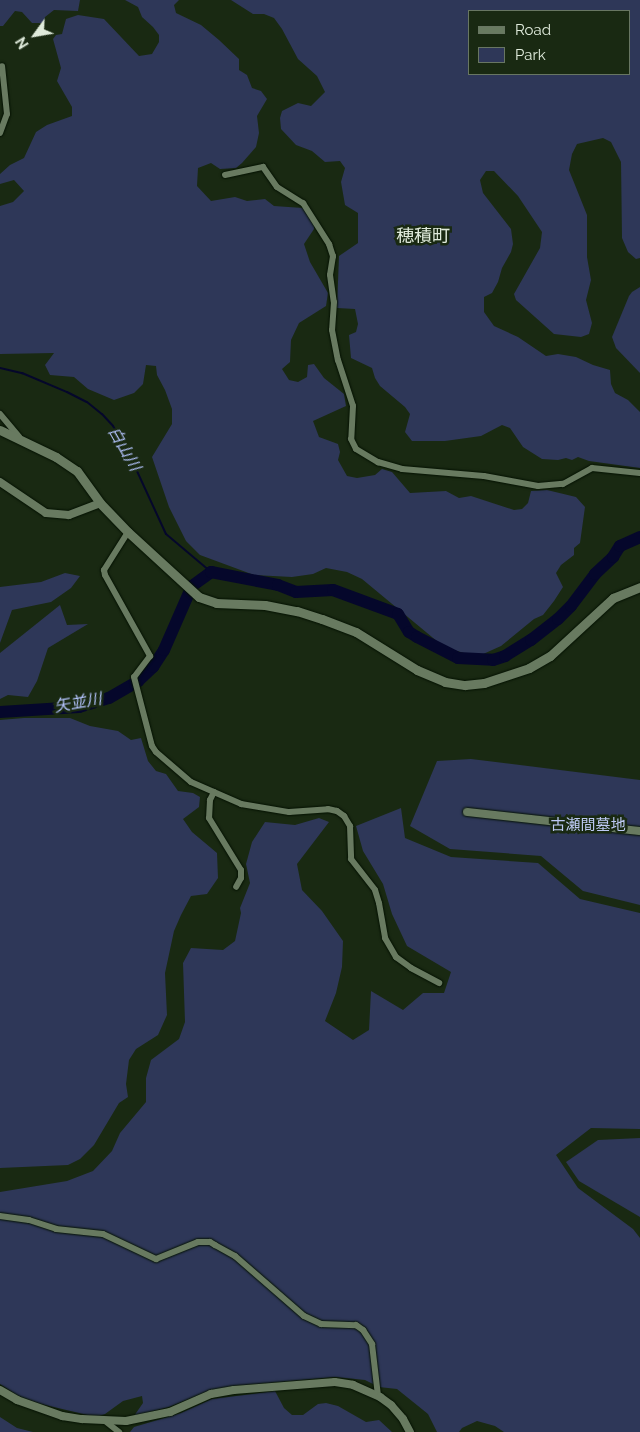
<!DOCTYPE html>
<meta charset="utf-8">
<style>
body{margin:0}
#map{position:relative;width:640px;height:1432px;overflow:hidden;background:#192912;font-family:Raleway,"Noto Sans JP",sans-serif}
div>[style]{position:absolute}
[style*='--x']{left:calc(var(--x)*1px);top:calc(var(--y)*1px);width:calc(var(--w)*1px);rotate:calc(var(--a)*1deg)}
.green>*{inset:0;background:#2e3758}
.stream>*{height:2px;margin:-1px;padding:0 1px;transform-origin:1px;border-radius:1px;background:#05072b}
.river>*{height:12px;margin:-6px;padding:0 6px;transform-origin:6px;border-radius:6px;background:#05072b}
.roads{filter:drop-shadow(0 0 1px #041101) drop-shadow(0 0 1px #041101)}
.minor>*{height:6px;margin:-3px;padding:0 3px;transform-origin:3px;border-radius:3px;background:#687a60}
.tertiary>*{height:8px;margin:-4px;padding:0 4px;transform-origin:4px;border-radius:4px;background:#687a60}
.secondary>*{height:9px;margin:-4.5px;padding:0 4.5px;transform-origin:4.5px;border-radius:4.5px;background:#687a60}
span{translate:-50% -50%;white-space:nowrap;text-align:center;line-height:1.15;-webkit-text-stroke:5px #192912;paint-order:stroke}
.park-label{font-size:15px;color:#bdc9f4}
.water-label{font-size:16px;color:#b1c1f9;font-style:italic}
.quarter-label{font-size:18px;color:#dfeadb}
.legend{position:absolute;left:468px;top:10px;width:162px;height:65px;box-sizing:border-box;background:#192912;border:1px solid #687662;margin:0;padding:6px 9px;list-style:none;font-size:15px;color:#dfeadb}
.legend li{display:flex;align-items:center;gap:10px;height:25px}
.legend b{width:25px;border:1px solid #687662}
.north{position:absolute;left:10px;top:10px;width:50px;height:50px;-webkit-text-stroke:4px #192912;paint-order:stroke;rotate:238deg;font-size:14px;font-weight:700;line-height:20px;text-align:center;color:#dfeadb}
.north::after{content:'';display:block;margin:auto;width:18px;height:22px;background:#dfeadb;clip-path:polygon(50% 0,100% 100%,50% 72%,0 100%)}
</style>
<div id="map">
<div class="green">
<i style="clip-path:polygon(0 0,80px 0,78px 11px,54px 10px,45px 17px,43px 23px,32px 23px,22px 12px,15px 11px,3px 26px,0 26px)"></i>
<i style="clip-path:polygon(125px 0,179px 0,174px 5px,176px 13px,201px 25px,219px 40px,239px 59px,239px 70px,247px 75px,252px 88px,261px 91px,267px 99px,257px 116px,259px 133px,256px 147px,242px 163px,236px 168px,220px 169px,211px 163px,198px 168px,197px 186px,211px 201px,235px 197px,247px 201px,265px 199px,274px 206px,303px 208px,314px 221px,314px 229px,304px 244px,310px 262px,328px 293px,326px 306px,299px 323px,291px 340px,290px 362px,282px 369px,289px 380px,298px 382px,307px 377px,308px 365px,314px 364px,324px 378px,344px 394px,346px 406px,313px 421px,319px 437px,338px 444px,340px 452px,338px 460px,347px 476px,357px 478px,375px 475px,382px 469px,392px 472px,410px 493px,446px 491px,459px 498px,471px 496px,514px 510px,522px 509px,528px 503px,531px 491px,547px 490px,576px 497px,585px 507px,580px 543px,574px 548px,574px 555px,561px 565px,556px 573px,563px 587px,554px 601px,543px 615px,534px 619px,501px 646px,481px 655px,464px 653px,444px 647px,362px 579px,347px 572px,326px 568px,313px 574px,292px 577px,254px 575px,200px 555px,186px 541px,169px 507px,152px 457px,172px 424px,172px 409px,165px 390px,157px 375px,156px 366px,146px 365px,143px 384px,134px 393px,114px 400px,88px 389px,74px 377px,50px 375px,45px 365px,54px 353px,0 354px,0 206px,13px 202px,24px 191px,14px 180px,0 184px,0 174px,10px 165px,24px 158px,36px 132px,47px 125px,72px 116px,72px 107px,57px 81px,61px 68px,53px 39px,56px 35px,62px 34px,66px 19px,78px 15px,104px 19px,139px 56px,152px 54px,159px 42px,159px 35px,153px 27px,142px 17px,138px 7px)"></i>
<i style="clip-path:polygon(evenodd,231px 0,640px 0,640px 258px,636px 259px,628px 252px,622px 238px,621px 162px,611px 142px,603px 138px,577px 144px,572px 154px,569px 170px,587px 215px,587px 257px,591px 280px,586px 300px,592px 323px,589px 334px,581px 337px,554px 334px,516px 300px,514px 294px,540px 248px,542px 232px,518px 196px,494px 171px,486px 171px,480px 180px,483px 193px,511px 229px,513px 244px,511px 252px,502px 268px,498px 282px,492px 293px,484px 297px,484px 312px,494px 326px,518px 337px,546px 356px,558px 354px,576px 357px,593px 365px,610px 370px,611px 384px,615px 393px,628px 400px,640px 412px,640px 468px,589px 461px,578px 457px,572px 460px,566px 458px,558px 460px,542px 459px,523px 447px,510px 428px,502px 425px,481px 436px,445px 441px,412px 441px,405px 432px,410px 414px,405px 407px,380px 386px,375px 378px,372px 368px,351px 358px,349px 335px,356px 332px,358px 324px,355px 309px,337px 308px,339px 256px,358px 243px,358px 213px,345px 205px,341px 182px,345px 168px,340px 161px,325px 162px,312px 151px,296px 145px,281px 129px,280px 118px,282px 111px,298px 103px,311px 106px,325px 92px,317px 76px,298px 59px,282px 29px,274px 18px,264px 14px,253px 14px,231px 0,469px 11px,629px 11px,629px 74px,469px 74px,469px 11px)"></i>
<i style="clip-path:polygon(640px 287px,640px 373px,616px 348px,612px 337px,629px 296px,632px 292px)"></i>
<i style="clip-path:polygon(65px 573px,80px 576px,71px 588px,51px 602px,12px 610px,0 643px,0 587px,41px 582px)"></i>
<i style="clip-path:polygon(60px 605px,67px 625px,88px 624px,48px 648px,37px 681px,28px 697px,8px 695px,0 699px,0 653px)"></i>
<i style="clip-path:polygon(24px 718px,70px 718px,90px 726px,118px 731px,131px 740px,141px 738px,148px 761px,156px 771px,166px 774px,178px 791px,193px 793px,200px 797px,199px 807px,183px 819px,192px 832px,217px 853px,218px 878px,207px 894px,191px 896px,181px 915px,174px 931px,165px 973px,167px 1015px,158px 1035px,136px 1049px,129px 1060px,126px 1084px,128px 1097px,119px 1103px,94px 1145px,80px 1159px,68px 1165px,0 1168px,0 720px)"></i>
<i style="clip-path:polygon(471px 759px,640px 780px,640px 905px,583px 891px,541px 856px,450px 849px,410px 826px,437px 761px)"></i>
<i style="clip-path:polygon(401px 808px,405px 838px,451px 857px,538px 863px,580px 899px,640px 913px,640px 1129px,591px 1128px,556px 1155px,578px 1188px,633px 1229px,640px 1238px,640px 1432px,504px 1432px,495px 1426px,477px 1421px,462px 1428px,459px 1432px,437px 1432px,428px 1414px,397px 1389px,379px 1387px,365px 1380px,335px 1377px,233px 1386px,209px 1391px,169px 1407px,134px 1416px,143px 1403px,142px 1396px,123px 1401px,105px 1414px,96px 1417px,41px 1404px,18px 1396px,0 1384px,0 1192px,67px 1181px,93px 1171px,112px 1151px,120px 1133px,146px 1102px,146px 1078px,151px 1060px,179px 1039px,185px 1022px,183px 963px,191px 948px,223px 950px,235px 941px,241px 913px,240px 908px,250px 883px,246px 864px,252px 842px,265px 822px,295px 825px,319px 818px,329px 822px,297px 864px,302px 890px,322px 911px,343px 941px,342px 967px,336px 993px,325px 1021px,353px 1040px,369px 1030px,371px 991px,403px 1010px,423px 993px,444px 993px,451px 972px,407px 946px,392px 914px,383px 884px,363px 851px,356px 826px)"></i>
<i style="clip-path:polygon(640px 1138px,640px 1217px,579px 1181px,566px 1162px,598px 1140px)"></i>
<i style="clip-path:polygon(275px 1391px,284px 1408px,292px 1415px,303px 1415px,318px 1404px,326px 1403px,338px 1406px,366px 1422px,379px 1420px,392px 1432px,130px 1432px,134px 1427px,181px 1413px,212px 1399px)"></i>
<i style="clip-path:polygon(0 1417px,17px 1428px,33px 1432px,0 1432px)"></i>
</div>
<div class="stream">
<i style="--x:0;--y:368;--w:23;--a:13"></i>
<i style="--x:22;--y:373;--w:49;--a:22.9"></i>
<i style="--x:67;--y:392;--w:22;--a:27"></i>
<i style="--x:87;--y:402;--w:19;--a:39"></i>
<i style="--x:102;--y:414;--w:16;--a:47"></i>
<i style="--x:113;--y:426;--w:22;--a:58"></i>
<i style="--x:125;--y:445;--w:98;--a:65.3"></i>
<i style="--x:166;--y:534;--w:59;--a:40.2"></i>
</div>
<div class="river">
<i style="--x:0;--y:712;--w:79;--a:-3.6"></i>
<i style="--x:79;--y:707;--w:31;--a:-17"></i>
<i style="--x:109;--y:698;--w:34;--a:-30"></i>
<i style="--x:138;--y:681;--w:21;--a:-43"></i>
<i style="--x:153;--y:667;--w:20;--a:-57"></i>
<i style="--x:164;--y:650;--w:70;--a:-66.4"></i>
<i style="--x:192;--y:586;--w:24;--a:-36"></i>
<i style="--x:211;--y:572;--w:68;--a:11"></i>
<i style="--x:278;--y:585;--w:19;--a:21"></i>
<i style="--x:296;--y:592;--w:37;--a:-3"></i>
<i style="--x:333;--y:590;--w:69;--a:20.3"></i>
<i style="--x:398;--y:614;--w:21;--a:59"></i>
<i style="--x:409;--y:632;--w:9;--a:32"></i>
<i style="--x:417;--y:637;--w:46;--a:27.1"></i>
<i style="--x:458;--y:658;--w:35;--a:3"></i>
<i style="--x:493;--y:660;--w:13;--a:-18"></i>
<i style="--x:505;--y:656;--w:31;--a:-32"></i>
<i style="--x:531;--y:640;--w:34;--a:-38"></i>
<i style="--x:558;--y:619;--w:18;--a:-45"></i>
<i style="--x:571;--y:606;--w:40;--a:-53"></i>
<i style="--x:595;--y:574;--w:25;--a:-43"></i>
<i style="--x:613;--y:557;--w:13;--a:-58"></i>
<i style="--x:620;--y:546;--w:22;--a:-24"></i>
</div>
<div class="roads">
<div class="minor">
<i style="--x:0;--y:133;--w:20;--a:-70"></i>
<i style="--x:7;--y:114;--w:48;--a:-95.9"></i>
<i style="--x:225;--y:175;--w:39;--a:-12"></i>
<i style="--x:263;--y:167;--w:24;--a:55"></i>
<i style="--x:277;--y:187;--w:31;--a:32"></i>
<i style="--x:303;--y:203;--w:49;--a:57.6"></i>
<i style="--x:329;--y:244;--w:13;--a:72"></i>
<i style="--x:333;--y:256;--w:19;--a:99"></i>
<i style="--x:330;--y:275;--w:27;--a:82"></i>
<i style="--x:334;--y:302;--w:28;--a:94"></i>
<i style="--x:332;--y:330;--w:31;--a:79"></i>
<i style="--x:338;--y:360;--w:48;--a:71.9"></i>
<i style="--x:353;--y:406;--w:33;--a:93"></i>
<i style="--x:351;--y:439;--w:11;--a:63"></i>
<i style="--x:356;--y:449;--w:26;--a:31"></i>
<i style="--x:378;--y:462;--w:25;--a:16"></i>
<i style="--x:402;--y:469;--w:82;--a:4.9"></i>
<i style="--x:484;--y:476;--w:55;--a:10.5"></i>
<i style="--x:538;--y:486;--w:25;--a:-5"></i>
<i style="--x:563;--y:484;--w:33;--a:-29"></i>
<i style="--x:592;--y:468;--w:48;--a:5.9"></i>
<i style="--x:0;--y:414;--w:30;--a:50"></i>
<i style="--x:128;--y:532;--w:45;--a:122.3"></i>
<i style="--x:104;--y:570;--w:5;--a:79"></i>
<i style="--x:105;--y:575;--w:93;--a:60.9"></i>
<i style="--x:150;--y:656;--w:26;--a:127"></i>
<i style="--x:134;--y:677;--w:71;--a:75.4"></i>
<i style="--x:152;--y:746;--w:7;--a:56"></i>
<i style="--x:156;--y:752;--w:46;--a:40.6"></i>
<i style="--x:191;--y:782;--w:55;--a:23.7"></i>
<i style="--x:241;--y:804;--w:49;--a:9.5"></i>
<i style="--x:289;--y:812;--w:39;--a:-4"></i>
<i style="--x:328;--y:809;--w:9;--a:13"></i>
<i style="--x:337;--y:811;--w:9;--a:36"></i>
<i style="--x:344;--y:816;--w:12;--a:59"></i>
<i style="--x:350;--y:826;--w:33;--a:88"></i>
<i style="--x:351;--y:859;--w:39;--a:52"></i>
<i style="--x:375;--y:890;--w:14;--a:73"></i>
<i style="--x:379;--y:903;--w:36;--a:80"></i>
<i style="--x:385;--y:938;--w:22;--a:60"></i>
<i style="--x:396;--y:957;--w:19;--a:36"></i>
<i style="--x:411;--y:968;--w:32;--a:28"></i>
<i style="--x:214;--y:792;--w:9;--a:117"></i>
<i style="--x:210;--y:800;--w:18;--a:93"></i>
<i style="--x:209;--y:818;--w:61;--a:58.4"></i>
<i style="--x:241;--y:870;--w:8;--a:90"></i>
<i style="--x:241;--y:878;--w:10;--a:119"></i>
<i style="--x:0;--y:1216;--w:29;--a:8"></i>
<i style="--x:29;--y:1220;--w:28;--a:18"></i>
<i style="--x:56;--y:1229;--w:47;--a:6.1"></i>
<i style="--x:103;--y:1234;--w:59;--a:25.3"></i>
<i style="--x:156;--y:1259;--w:45;--a:-22"></i>
<i style="--x:198;--y:1242;--w:12;--a:0"></i>
<i style="--x:210;--y:1242;--w:6;--a:31"></i>
<i style="--x:215;--y:1245;--w:23;--a:29"></i>
<i style="--x:235;--y:1256;--w:91;--a:41"></i>
<i style="--x:304;--y:1316;--w:19;--a:25"></i>
<i style="--x:321;--y:1324;--w:35;--a:2"></i>
<i style="--x:356;--y:1325;--w:9;--a:36"></i>
<i style="--x:363;--y:1330;--w:17;--a:57"></i>
<i style="--x:372;--y:1344;--w:52;--a:83.4"></i>
<i style="--x:105;--y:1421;--w:18;--a:38"></i>
</div>
<div class="tertiary">
<i style="--x:0;--y:482;--w:55;--a:34"></i>
<i style="--x:46;--y:513;--w:23;--a:5"></i>
<i style="--x:69;--y:515;--w:33;--a:-21"></i>
<i style="--x:467;--y:812;--w:174;--a:6.3"></i>
<i style="--x:0;--y:1390;--w:20;--a:30"></i>
<i style="--x:17;--y:1400;--w:48;--a:19.6"></i>
<i style="--x:62;--y:1416;--w:20;--a:9"></i>
<i style="--x:82;--y:1419;--w:44;--a:2.6"></i>
<i style="--x:126;--y:1421;--w:45;--a:-11.6"></i>
<i style="--x:170;--y:1412;--w:45;--a:-23.7"></i>
<i style="--x:211;--y:1394;--w:23;--a:-10"></i>
<i style="--x:234;--y:1390;--w:101;--a:-4.5"></i>
<i style="--x:335;--y:1382;--w:18;--a:9"></i>
<i style="--x:353;--y:1385;--w:30;--a:24"></i>
<i style="--x:380;--y:1397;--w:14;--a:36"></i>
<i style="--x:391;--y:1405;--w:18;--a:49"></i>
<i style="--x:403;--y:1419;--w:15;--a:62"></i>
</div>
<div class="secondary">
<i style="--x:0;--y:430;--w:62;--a:25.7"></i>
<i style="--x:56;--y:457;--w:25;--a:34"></i>
<i style="--x:77;--y:471;--w:39;--a:54"></i>
<i style="--x:100;--y:503;--w:40;--a:46"></i>
<i style="--x:128;--y:532;--w:96;--a:42.5"></i>
<i style="--x:199;--y:597;--w:18;--a:19"></i>
<i style="--x:216;--y:603;--w:49;--a:2.3"></i>
<i style="--x:265;--y:605;--w:33;--a:11"></i>
<i style="--x:297;--y:611;--w:26;--a:18"></i>
<i style="--x:322;--y:619;--w:36;--a:21"></i>
<i style="--x:356;--y:632;--w:72;--a:31.9"></i>
<i style="--x:417;--y:670;--w:30;--a:23"></i>
<i style="--x:445;--y:682;--w:20;--a:9"></i>
<i style="--x:465;--y:685;--w:19;--a:-6"></i>
<i style="--x:484;--y:683;--w:47;--a:-18.4"></i>
<i style="--x:529;--y:668;--w:24;--a:-30"></i>
<i style="--x:550;--y:656;--w:86;--a:-42.6"></i>
<i style="--x:613;--y:598;--w:29;--a:-22"></i>
</div>
</div>
<div class="park-label">
<span style="left:588px;top:826px">古瀬間墓地</span>
</div>
<div class="water-label">
<span style="left:124px;top:449px;rotate:60deg">白山川</span>
<span style="left:78px;top:703px;rotate:-10deg">矢並川</span>
</div>
<div class="quarter-label">
<span style="left:423px;top:236px">穂積町</span>
</div>
<ul class="legend">
<li><b style="height:6px;background:#687a60"></b>Road</li>
<li><b style="height:14px;background:#2e3758"></b>Park</li>
</ul>
<div class="north">N</div>
</div>
